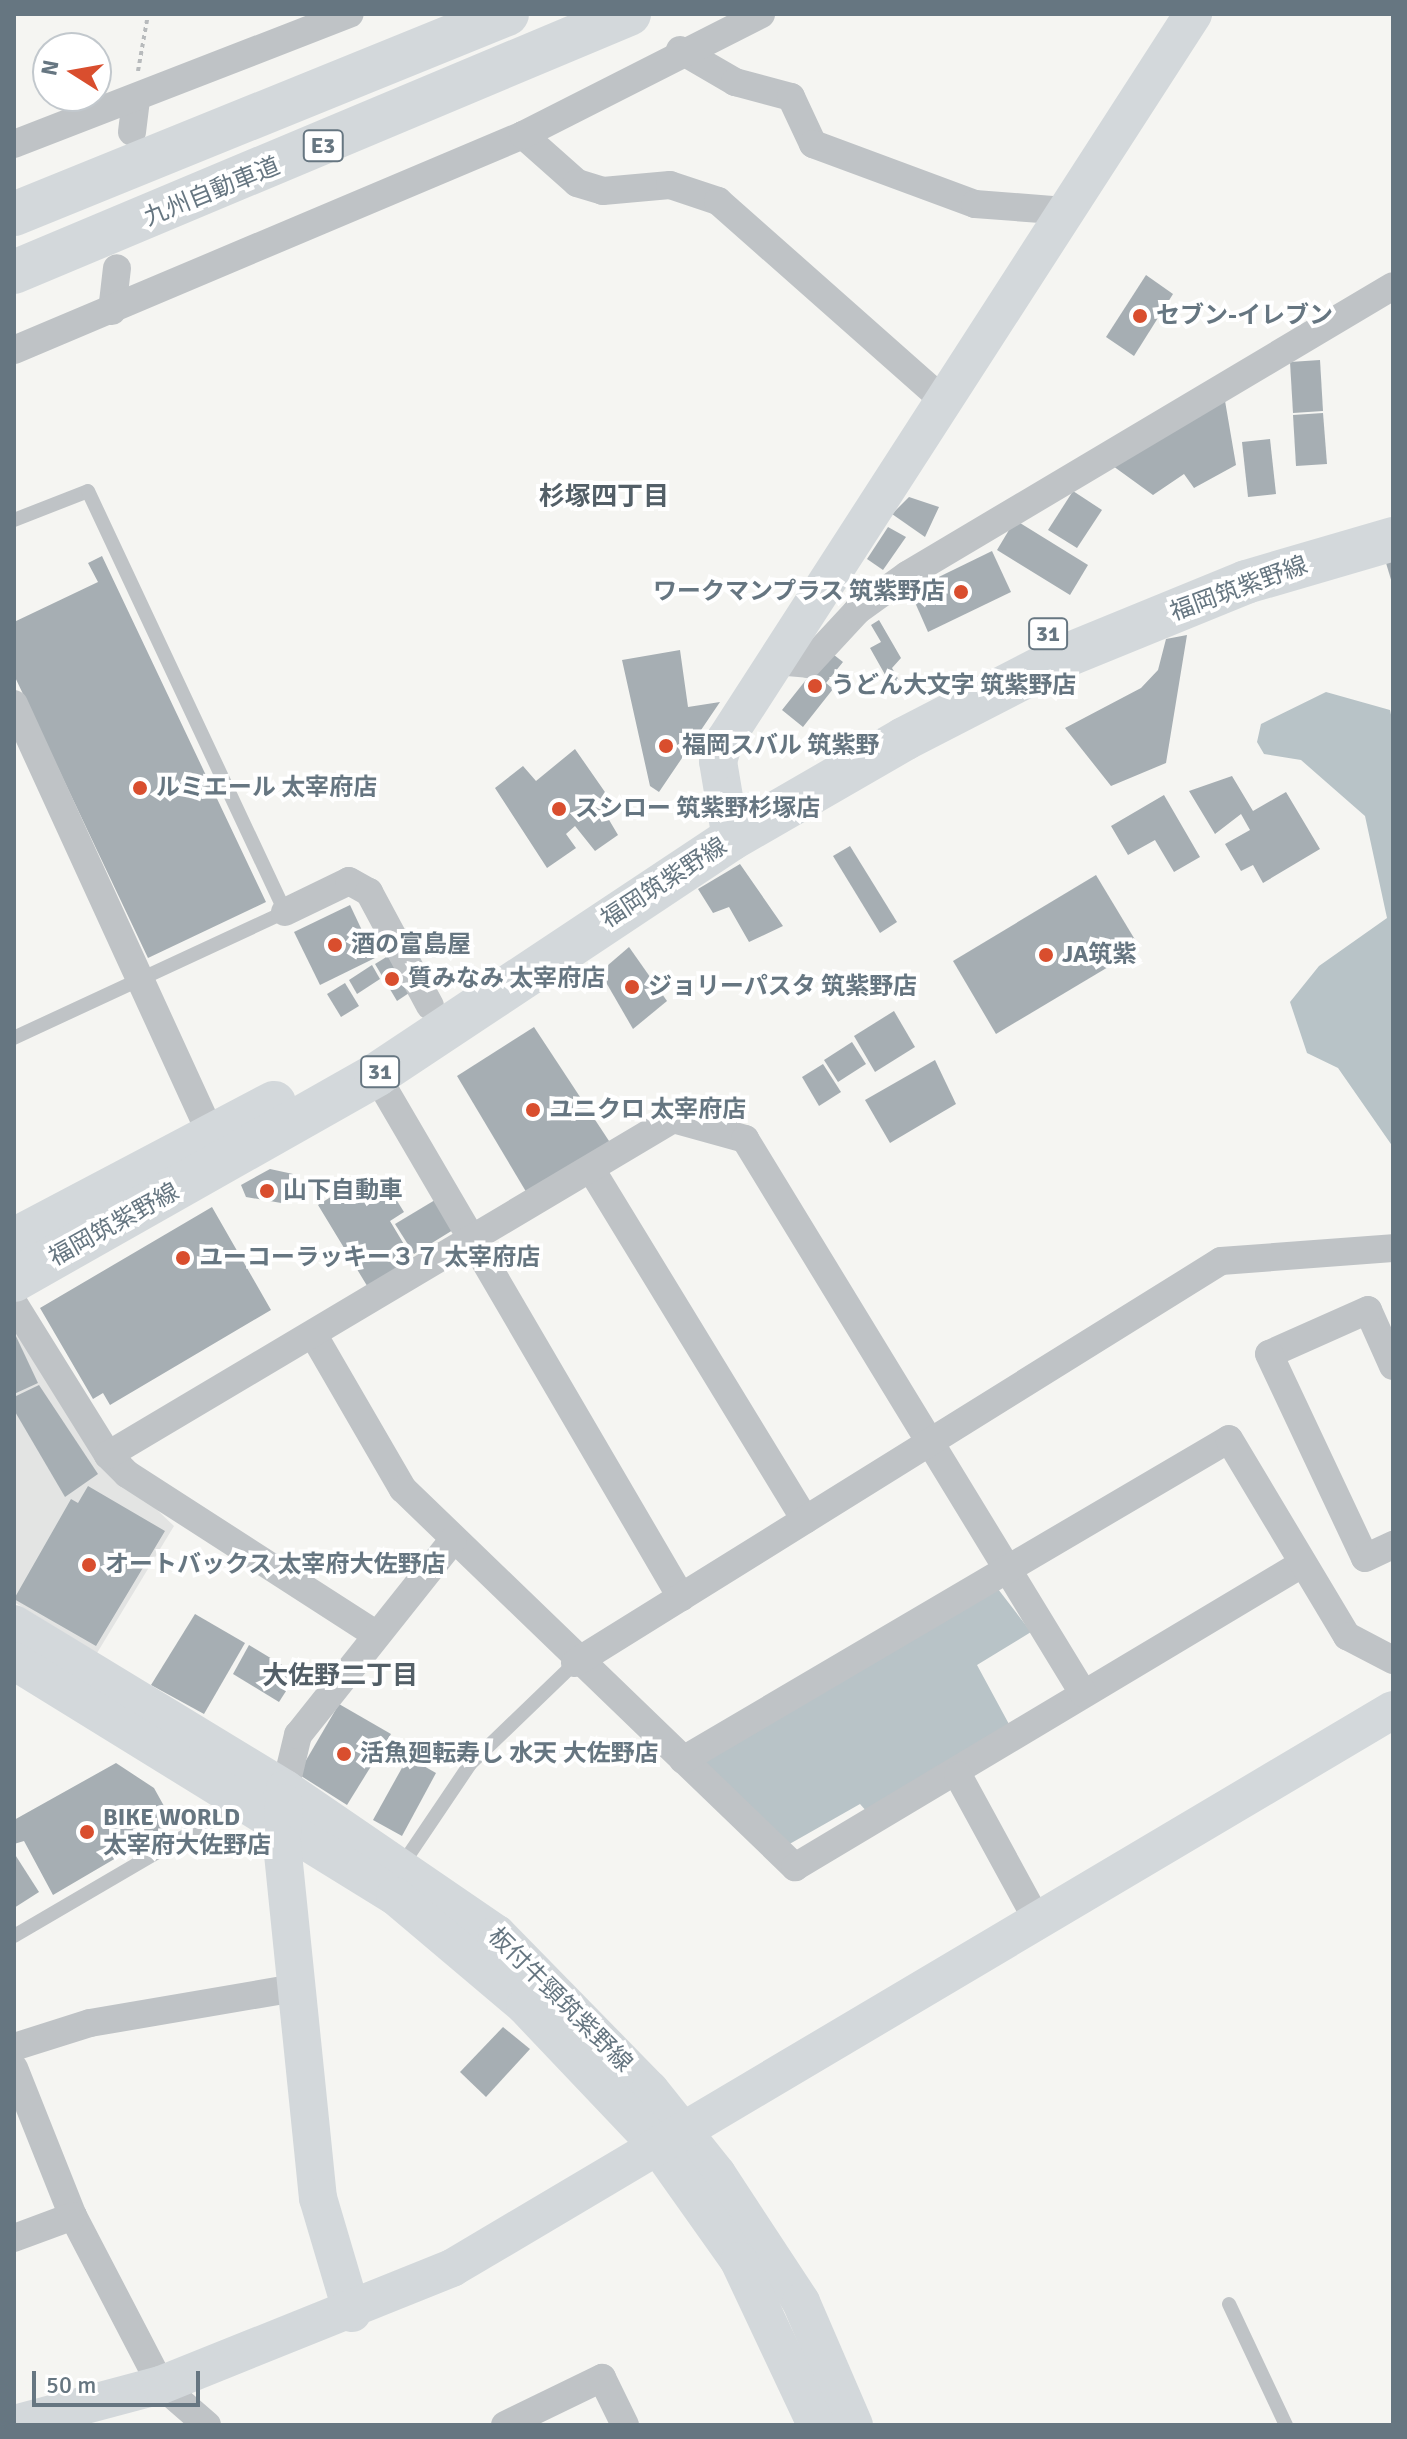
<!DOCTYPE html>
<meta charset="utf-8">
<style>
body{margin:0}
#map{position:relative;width:1407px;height:2439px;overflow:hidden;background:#f5f5f2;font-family:Signika,"Noto Sans JP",sans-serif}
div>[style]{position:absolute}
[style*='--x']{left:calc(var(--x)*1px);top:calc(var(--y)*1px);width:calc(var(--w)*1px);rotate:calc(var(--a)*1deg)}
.built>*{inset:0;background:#e3e4e3}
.water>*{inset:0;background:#b8c3c7}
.building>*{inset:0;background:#a6aeb3}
.path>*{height:4px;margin-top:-2px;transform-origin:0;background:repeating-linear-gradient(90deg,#b7babc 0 4px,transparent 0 8px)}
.lane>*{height:14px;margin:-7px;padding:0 7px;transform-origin:7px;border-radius:7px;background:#bfc3c6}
.street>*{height:28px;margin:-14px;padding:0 14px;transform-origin:14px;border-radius:14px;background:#bfc3c6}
.secondary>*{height:38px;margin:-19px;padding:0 19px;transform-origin:19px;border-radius:19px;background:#d3d8db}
.primary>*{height:44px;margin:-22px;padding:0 22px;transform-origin:22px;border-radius:22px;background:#d3d8db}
.highway>*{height:44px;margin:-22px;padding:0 22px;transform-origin:22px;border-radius:22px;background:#d3d8db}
.dots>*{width:22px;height:22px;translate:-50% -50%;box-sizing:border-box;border:4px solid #fff;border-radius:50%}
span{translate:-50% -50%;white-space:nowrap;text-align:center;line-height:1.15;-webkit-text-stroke:8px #fff;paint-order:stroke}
.shield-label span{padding:2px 6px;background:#fff;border:2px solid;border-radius:6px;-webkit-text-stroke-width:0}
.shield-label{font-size:22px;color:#667681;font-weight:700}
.street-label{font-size:24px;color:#667681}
.poi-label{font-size:24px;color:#667681;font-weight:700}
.left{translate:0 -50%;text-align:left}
.right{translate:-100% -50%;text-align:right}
.neighbourhood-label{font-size:26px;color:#535f67;font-weight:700}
.frame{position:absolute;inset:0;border:16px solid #667681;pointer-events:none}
.north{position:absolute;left:32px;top:32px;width:80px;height:80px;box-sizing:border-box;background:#fff;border:2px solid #c2c8cd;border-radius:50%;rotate:281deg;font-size:22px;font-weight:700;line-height:32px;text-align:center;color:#667681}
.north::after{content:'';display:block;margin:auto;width:28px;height:36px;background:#d94e2e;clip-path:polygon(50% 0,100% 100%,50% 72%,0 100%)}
.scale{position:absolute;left:32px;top:2371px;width:168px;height:36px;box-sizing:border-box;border:4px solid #667681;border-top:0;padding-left:10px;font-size:24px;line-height:28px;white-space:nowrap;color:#667681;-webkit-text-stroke:6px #fff;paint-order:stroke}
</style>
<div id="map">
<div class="built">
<i style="clip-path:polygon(14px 1325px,92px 1448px,174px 1526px,97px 1653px,14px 1602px)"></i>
</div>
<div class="water">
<i style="clip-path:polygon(1326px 692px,1390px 710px,1393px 724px,1393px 1147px,1338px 1068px,1307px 1053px,1290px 1002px,1319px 966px,1387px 918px,1365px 816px,1301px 760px,1264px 754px,1257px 742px,1261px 724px)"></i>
<i style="clip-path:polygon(998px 1589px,1031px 1632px,977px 1665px,1010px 1726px,868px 1813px,860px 1804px,786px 1846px,707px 1773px,705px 1761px)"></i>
</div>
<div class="building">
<i style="clip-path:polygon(1146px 275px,1173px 294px,1134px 356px,1106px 337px)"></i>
<i style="clip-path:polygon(1320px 360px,1323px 411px,1293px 413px,1290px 362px)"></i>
<i style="clip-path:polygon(1224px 395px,1236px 465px,1194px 488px,1184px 474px,1153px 495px,1113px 466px)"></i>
<i style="clip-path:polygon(1323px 413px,1327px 464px,1296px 466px,1293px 415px)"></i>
<i style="clip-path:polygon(1270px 439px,1276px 494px,1248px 497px,1242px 442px)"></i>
<i style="clip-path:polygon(1073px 491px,1102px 510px,1077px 548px,1048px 530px)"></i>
<i style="clip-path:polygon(909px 497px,939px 507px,925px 537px,892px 514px)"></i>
<i style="clip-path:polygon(1015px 520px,1088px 565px,1070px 595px,997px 550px)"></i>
<i style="clip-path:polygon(888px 527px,906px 537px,883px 570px,867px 559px)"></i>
<i style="clip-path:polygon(992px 551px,1011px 592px,928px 632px,910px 591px)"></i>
<i style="clip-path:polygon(102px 556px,266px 902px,148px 958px,14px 675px,14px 622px,98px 582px,88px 563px)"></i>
<i style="clip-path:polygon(1393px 561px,1393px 583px,1392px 583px,1386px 563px)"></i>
<i style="clip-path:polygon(879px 620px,901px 658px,892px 668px,900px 682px,892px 687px,870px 648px,881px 642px,871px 625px)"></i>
<i style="clip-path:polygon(1187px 635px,1166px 763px,1111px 786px,1065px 728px,1141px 688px,1158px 670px,1166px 639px)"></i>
<i style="clip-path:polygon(680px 650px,688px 707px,720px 702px,659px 792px,650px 786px,622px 660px)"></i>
<i style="clip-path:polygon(829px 651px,843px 662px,826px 683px,833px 689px,803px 727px,782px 710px)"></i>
<i style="clip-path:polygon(575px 749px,614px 805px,605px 813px,618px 835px,595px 851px,575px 826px,566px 834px,576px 848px,547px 868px,495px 788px,523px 766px,536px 781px)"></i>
<i style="clip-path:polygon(1232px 776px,1253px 811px,1286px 792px,1320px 849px,1263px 883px,1253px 865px,1241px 871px,1225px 844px,1250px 830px,1241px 814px,1215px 834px,1189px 791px)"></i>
<i style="clip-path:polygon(1164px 795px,1200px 857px,1174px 872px,1155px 840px,1128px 855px,1111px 826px)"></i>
<i style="clip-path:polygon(850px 846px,897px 922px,880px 933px,833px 856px)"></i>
<i style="clip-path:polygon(740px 864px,783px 926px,749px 942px,729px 907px,713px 913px,698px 889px)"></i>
<i style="clip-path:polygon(1096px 875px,1140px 948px,996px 1034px,953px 961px)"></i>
<i style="clip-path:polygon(350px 905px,375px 958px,320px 985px,294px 932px)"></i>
<i style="clip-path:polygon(629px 947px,667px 1001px,633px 1029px,600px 972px)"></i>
<i style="clip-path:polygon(388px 956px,409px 993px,397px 1001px,375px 964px)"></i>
<i style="clip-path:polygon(372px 965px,380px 979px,357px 994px,349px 980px)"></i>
<i style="clip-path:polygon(345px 983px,359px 1006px,341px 1017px,327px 994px)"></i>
<i style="clip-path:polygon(894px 1011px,915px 1047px,875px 1072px,854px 1036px)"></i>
<i style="clip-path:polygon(534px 1027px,611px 1144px,528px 1195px,457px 1076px)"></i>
<i style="clip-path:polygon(852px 1042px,866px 1064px,838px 1082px,824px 1060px)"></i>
<i style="clip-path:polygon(935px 1060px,956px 1104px,890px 1143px,865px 1100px)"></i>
<i style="clip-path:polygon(823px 1064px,841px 1092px,819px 1106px,802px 1077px)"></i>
<i style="clip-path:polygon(270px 1169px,293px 1174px,287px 1204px,246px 1197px,241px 1185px)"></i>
<i style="clip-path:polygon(364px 1176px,371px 1188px,384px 1180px,404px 1212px,390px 1221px,414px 1261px,369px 1289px,318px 1205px)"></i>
<i style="clip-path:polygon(435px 1200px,453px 1230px,414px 1254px,395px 1224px)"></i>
<i style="clip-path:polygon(212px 1207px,271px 1310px,110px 1405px,103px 1393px,93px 1399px,40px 1308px)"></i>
<i style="clip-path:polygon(14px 1332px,38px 1383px,14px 1394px)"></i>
<i style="clip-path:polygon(39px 1385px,98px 1474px,65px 1497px,14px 1410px,14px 1397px)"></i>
<i style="clip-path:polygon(88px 1486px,165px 1531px,96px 1646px,14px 1599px,71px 1499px,78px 1503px)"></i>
<i style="clip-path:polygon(195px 1614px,245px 1643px,204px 1714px,151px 1685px)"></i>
<i style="clip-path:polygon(249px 1645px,297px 1674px,279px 1702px,233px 1674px)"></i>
<i style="clip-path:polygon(339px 1704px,391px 1734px,347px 1805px,298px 1774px)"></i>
<i style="clip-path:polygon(408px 1757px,436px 1773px,402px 1836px,373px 1820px)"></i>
<i style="clip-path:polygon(116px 1763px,154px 1788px,174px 1824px,53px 1895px,24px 1841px,14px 1844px,14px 1820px)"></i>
<i style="clip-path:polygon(14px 1853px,39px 1892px,14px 1908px)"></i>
<i style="clip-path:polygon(503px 2027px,530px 2049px,486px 2097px,460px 2072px)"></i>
</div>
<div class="path">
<i style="--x:138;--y:71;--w:58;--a:-80"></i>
</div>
<div class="lane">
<i style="--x:14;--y:520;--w:79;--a:-21.4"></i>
<i style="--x:88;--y:491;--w:465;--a:64.9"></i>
<i style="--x:285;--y:912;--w:299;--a:155.1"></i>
<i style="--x:402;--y:1865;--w:122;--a:-56"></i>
<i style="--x:470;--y:1764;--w:146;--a:-43.9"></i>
<i style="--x:14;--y:1936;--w:259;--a:-30.3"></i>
<i style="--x:1229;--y:2304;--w:134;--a:64.8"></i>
</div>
<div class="street">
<i style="--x:680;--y:50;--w:64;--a:30.2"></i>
<i style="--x:735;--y:82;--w:58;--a:15"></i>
<i style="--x:791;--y:97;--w:52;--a:64.9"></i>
<i style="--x:813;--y:144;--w:173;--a:20.3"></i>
<i style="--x:975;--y:204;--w:90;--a:4.4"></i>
<i style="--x:132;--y:132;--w:32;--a:-83"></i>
<i style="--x:523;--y:135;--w:72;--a:41.6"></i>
<i style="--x:577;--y:183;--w:27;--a:17"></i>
<i style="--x:603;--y:191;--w:67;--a:-5.1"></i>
<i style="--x:670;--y:185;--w:51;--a:18.4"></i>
<i style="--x:718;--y:201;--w:299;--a:41.5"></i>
<i style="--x:14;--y:144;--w:360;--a:-21.2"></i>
<i style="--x:112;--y:311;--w:43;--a:-83.4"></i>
<i style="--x:14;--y:350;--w:553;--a:-22.9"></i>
<i style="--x:523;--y:135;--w:267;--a:-26.9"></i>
<i style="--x:776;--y:661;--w:32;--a:5"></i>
<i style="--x:808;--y:664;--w:72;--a:-47.2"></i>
<i style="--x:857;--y:611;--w:62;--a:-35.8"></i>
<i style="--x:907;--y:575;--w:565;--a:-30.74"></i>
<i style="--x:14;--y:704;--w:453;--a:65.4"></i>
<i style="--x:285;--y:912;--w:71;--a:-25.8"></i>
<i style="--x:349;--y:881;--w:23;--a:29"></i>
<i style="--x:369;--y:892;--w:129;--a:61.8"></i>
<i style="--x:376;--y:1075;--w:605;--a:59.7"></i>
<i style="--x:591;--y:1169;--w:411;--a:58.6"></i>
<i style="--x:14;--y:1304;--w:178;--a:58.1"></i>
<i style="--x:108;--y:1455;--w:27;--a:45"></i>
<i style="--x:127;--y:1474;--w:297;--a:32.8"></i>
<i style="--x:313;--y:1334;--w:179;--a:59.9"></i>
<i style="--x:403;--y:1489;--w:545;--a:43.96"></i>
<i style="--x:795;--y:1867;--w:588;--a:-30.88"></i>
<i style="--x:1393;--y:1366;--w:61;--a:-114.1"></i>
<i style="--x:1368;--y:1310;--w:108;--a:156"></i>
<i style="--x:1269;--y:1354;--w:225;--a:64.8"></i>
<i style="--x:1365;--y:1558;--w:31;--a:-25"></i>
<i style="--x:108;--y:1455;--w:657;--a:-30.74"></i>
<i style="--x:673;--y:1119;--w:75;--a:15.5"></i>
<i style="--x:745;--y:1139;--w:649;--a:58.61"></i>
<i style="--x:575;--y:1663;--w:761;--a:-31.89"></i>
<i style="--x:1221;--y:1261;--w:172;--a:-4.3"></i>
<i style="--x:683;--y:1760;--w:633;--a:-30.45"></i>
<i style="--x:1229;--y:1439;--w:230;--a:59.1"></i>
<i style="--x:1347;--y:1636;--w:52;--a:27.6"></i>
<i style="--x:958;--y:1775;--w:165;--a:61.4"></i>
<i style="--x:285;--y:1789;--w:56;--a:-76.5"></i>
<i style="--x:298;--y:1735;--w:249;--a:-51.5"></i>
<i style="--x:14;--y:2047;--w:80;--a:-17.5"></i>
<i style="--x:90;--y:2023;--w:207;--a:-9.7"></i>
<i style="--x:14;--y:2068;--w:159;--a:68.3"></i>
<i style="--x:73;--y:2216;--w:191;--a:62.5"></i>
<i style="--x:161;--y:2385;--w:61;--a:41"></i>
<i style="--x:14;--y:2238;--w:63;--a:-20.4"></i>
<i style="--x:505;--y:2425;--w:108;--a:-25.9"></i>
<i style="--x:602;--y:2378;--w:52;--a:63.9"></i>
</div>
<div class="secondary">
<i style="--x:731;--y:839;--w:79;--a:-99.5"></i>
<i style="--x:718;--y:761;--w:22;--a:-72"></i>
<i style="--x:725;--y:740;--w:864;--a:-57.19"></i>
<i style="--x:14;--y:1624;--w:317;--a:31.3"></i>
<i style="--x:285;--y:1789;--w:257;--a:34.4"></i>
<i style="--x:497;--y:1934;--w:219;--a:45.6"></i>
<i style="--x:650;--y:2090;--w:107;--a:51.4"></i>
<i style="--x:717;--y:2174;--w:153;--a:56.7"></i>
<i style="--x:801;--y:2302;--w:134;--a:66.7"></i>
<i style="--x:14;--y:1661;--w:448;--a:31.7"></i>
<i style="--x:395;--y:1896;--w:170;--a:40.2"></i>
<i style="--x:525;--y:2006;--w:192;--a:46.5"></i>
<i style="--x:657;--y:2145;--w:142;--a:54.7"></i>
<i style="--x:739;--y:2261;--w:181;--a:64.8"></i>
<i style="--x:284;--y:1803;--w:41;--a:92.8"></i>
<i style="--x:282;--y:1844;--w:356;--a:84.2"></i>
<i style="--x:318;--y:2198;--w:120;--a:73.5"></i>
<i style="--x:14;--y:2424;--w:152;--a:-14.9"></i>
<i style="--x:161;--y:2385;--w:314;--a:-21.9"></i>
<i style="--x:452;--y:2268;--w:1094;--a:-30.67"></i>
</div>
<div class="primary">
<i style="--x:14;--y:1240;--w:294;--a:-27.8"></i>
<i style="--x:14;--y:1280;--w:416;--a:-29.5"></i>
<i style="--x:376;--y:1075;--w:426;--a:-33.6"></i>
<i style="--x:731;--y:839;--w:200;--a:-30"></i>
<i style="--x:904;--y:739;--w:181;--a:-27.3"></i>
<i style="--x:1065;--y:656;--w:196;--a:-22.2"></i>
<i style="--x:1246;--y:582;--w:153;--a:-16.3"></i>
</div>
<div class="highway">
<i style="--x:14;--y:214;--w:532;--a:-22.08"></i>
<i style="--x:14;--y:272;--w:667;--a:-22.76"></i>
</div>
<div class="dots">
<i style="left:1140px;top:316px;background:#d94e2e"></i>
<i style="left:961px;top:592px;background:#d94e2e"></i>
<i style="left:815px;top:686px;background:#d94e2e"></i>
<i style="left:666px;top:746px;background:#d94e2e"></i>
<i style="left:140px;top:788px;background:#d94e2e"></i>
<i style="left:559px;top:809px;background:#d94e2e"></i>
<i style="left:335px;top:945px;background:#d94e2e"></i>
<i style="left:1046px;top:955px;background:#d94e2e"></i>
<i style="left:392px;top:979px;background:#d94e2e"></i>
<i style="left:632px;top:987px;background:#d94e2e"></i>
<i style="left:533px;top:1110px;background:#d94e2e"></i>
<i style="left:267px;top:1191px;background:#d94e2e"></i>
<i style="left:183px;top:1258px;background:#d94e2e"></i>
<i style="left:89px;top:1565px;background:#d94e2e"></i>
<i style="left:344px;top:1754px;background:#d94e2e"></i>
<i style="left:87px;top:1832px;background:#d94e2e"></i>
</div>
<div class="shield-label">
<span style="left:323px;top:146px">E3</span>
<span style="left:1048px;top:634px">31</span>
<span style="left:380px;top:1072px">31</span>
</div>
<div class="street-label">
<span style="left:212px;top:192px;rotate:-22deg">九州自動車道</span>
<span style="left:1239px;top:589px;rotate:-20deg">福岡筑紫野線</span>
<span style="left:664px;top:883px;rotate:-33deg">福岡筑紫野線</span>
<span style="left:114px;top:1225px;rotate:-29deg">福岡筑紫野線</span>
<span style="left:560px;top:2000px;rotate:45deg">板付牛頸筑紫野線</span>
</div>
<div class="poi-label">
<span class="left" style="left:1156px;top:316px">セブン-イレブン</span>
<span class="right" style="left:945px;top:592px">ワークマンプラス 筑紫野店</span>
<span class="left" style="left:831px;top:686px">うどん大文字 筑紫野店</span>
<span class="left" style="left:682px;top:746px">福岡スバル 筑紫野</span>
<span class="left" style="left:156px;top:788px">ルミエール 太宰府店</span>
<span class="left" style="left:575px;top:809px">スシロー 筑紫野杉塚店</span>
<span class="left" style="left:351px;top:945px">酒の富島屋</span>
<span class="left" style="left:1062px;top:955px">JA筑紫</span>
<span class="left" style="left:408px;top:979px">質みなみ 太宰府店</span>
<span class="left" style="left:648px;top:987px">ジョリーパスタ 筑紫野店</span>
<span class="left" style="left:549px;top:1110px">ユニクロ 太宰府店</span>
<span class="left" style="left:283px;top:1191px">山下自動車</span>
<span class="left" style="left:199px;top:1258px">ユーコーラッキー３７ 太宰府店</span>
<span class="left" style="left:105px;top:1565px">オートバックス 太宰府大佐野店</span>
<span class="left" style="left:360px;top:1754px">活魚廻転寿し 水天 大佐野店</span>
<span class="left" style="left:103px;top:1832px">BIKE WORLD<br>太宰府大佐野店</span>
</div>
<div class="neighbourhood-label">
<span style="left:604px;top:498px">杉塚四丁目</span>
<span style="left:340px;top:1677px">大佐野二丁目</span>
</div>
<div class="frame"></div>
<div class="north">N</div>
<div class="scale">50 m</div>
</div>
